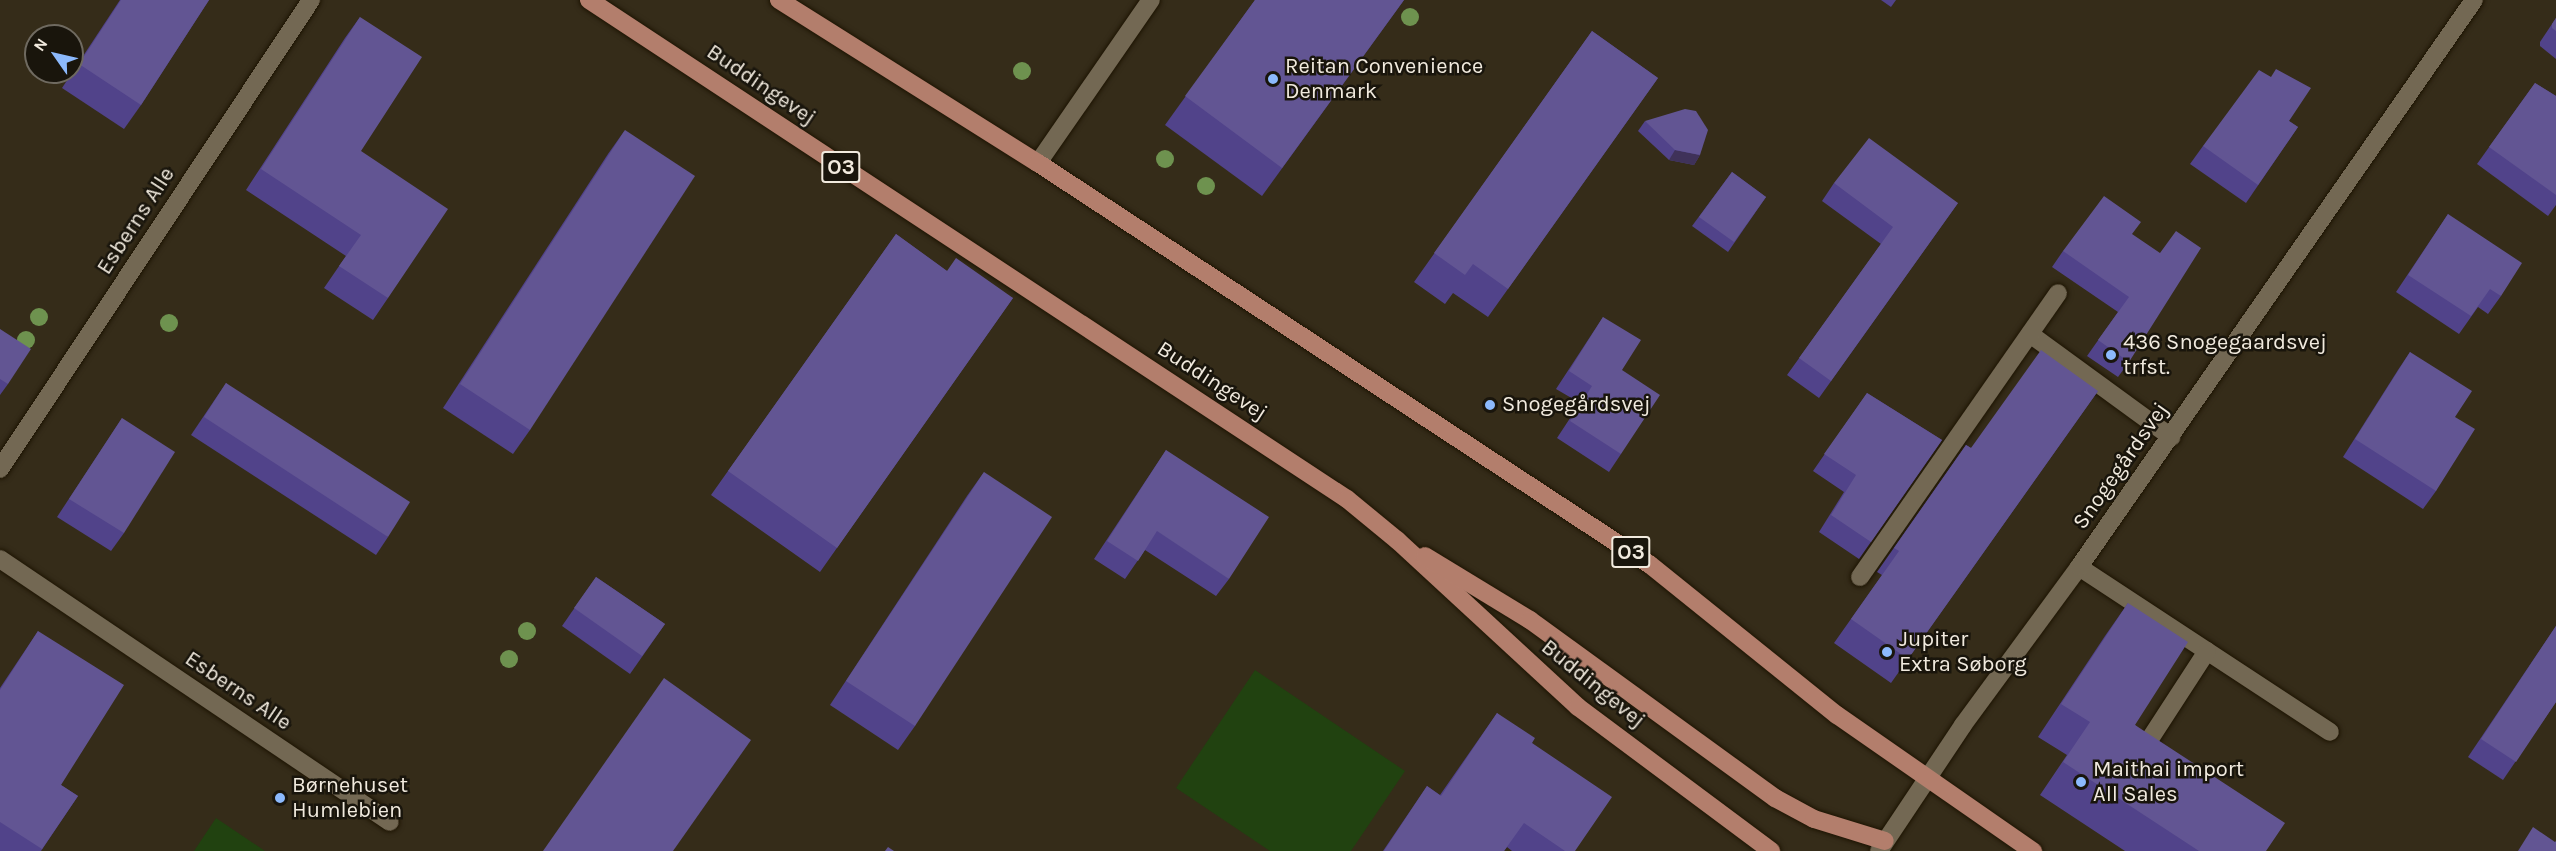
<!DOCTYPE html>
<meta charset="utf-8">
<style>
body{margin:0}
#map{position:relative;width:2556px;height:851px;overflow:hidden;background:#352c19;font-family:Karla,sans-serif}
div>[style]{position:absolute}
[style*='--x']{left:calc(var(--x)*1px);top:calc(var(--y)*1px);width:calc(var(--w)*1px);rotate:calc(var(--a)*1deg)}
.green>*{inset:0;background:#214210}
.roads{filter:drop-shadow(0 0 2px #1d1403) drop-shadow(0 0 2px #1d1403)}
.lane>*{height:18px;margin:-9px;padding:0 9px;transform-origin:9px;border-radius:9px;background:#736853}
.street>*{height:18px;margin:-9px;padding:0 9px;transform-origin:9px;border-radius:9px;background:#736853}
.secondary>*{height:18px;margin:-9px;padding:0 9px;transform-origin:9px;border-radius:9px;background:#736853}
.primary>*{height:18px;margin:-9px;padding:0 9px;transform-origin:9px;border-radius:9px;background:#b37e6c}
.trees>*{width:18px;height:18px;margin:-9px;border-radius:50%;background:#6e924f}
.wall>*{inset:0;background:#51438a}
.shaded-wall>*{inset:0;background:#3f3259}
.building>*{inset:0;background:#625593}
.dots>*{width:16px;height:16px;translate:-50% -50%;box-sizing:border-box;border:3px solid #19150c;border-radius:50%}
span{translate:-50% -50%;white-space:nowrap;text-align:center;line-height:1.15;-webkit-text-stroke:5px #19150c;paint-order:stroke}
.shield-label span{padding:2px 4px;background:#19150c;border:2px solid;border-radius:4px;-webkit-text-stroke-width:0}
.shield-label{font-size:21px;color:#f1eade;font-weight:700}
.poi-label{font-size:22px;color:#f1eade}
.left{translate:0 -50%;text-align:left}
.street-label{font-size:22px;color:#f1eade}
.north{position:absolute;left:24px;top:24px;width:60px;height:60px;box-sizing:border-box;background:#19150c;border:2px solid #6f6a60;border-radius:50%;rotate:304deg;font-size:16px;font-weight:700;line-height:24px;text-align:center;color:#f1eade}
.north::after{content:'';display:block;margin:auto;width:21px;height:27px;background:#8cb9fc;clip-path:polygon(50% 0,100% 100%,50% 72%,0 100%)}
</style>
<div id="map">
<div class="green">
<i style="clip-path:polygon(1255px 670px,1405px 771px,1351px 851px,1270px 851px,1176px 788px)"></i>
<i style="clip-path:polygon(216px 818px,265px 851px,194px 851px)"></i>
</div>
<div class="roads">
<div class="lane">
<i style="--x:2030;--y:334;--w:175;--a:36.1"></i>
<i style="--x:2079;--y:567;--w:300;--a:33.3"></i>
<i style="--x:1860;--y:577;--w:346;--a:-55.1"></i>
<i style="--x:2155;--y:752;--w:11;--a:-142"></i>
<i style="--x:2146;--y:745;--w:112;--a:-57"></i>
</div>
<div class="street">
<i style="--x:1038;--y:163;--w:198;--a:-55.3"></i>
<i style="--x:0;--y:469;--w:563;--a:-56.45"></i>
<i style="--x:0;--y:559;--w:470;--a:34"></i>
</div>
<div class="secondary">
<i style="--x:1879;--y:851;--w:151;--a:-56.3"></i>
<i style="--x:1963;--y:725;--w:196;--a:-53.7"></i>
<i style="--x:2079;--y:567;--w:691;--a:-55.14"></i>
</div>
<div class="primary">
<i style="--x:589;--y:0;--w:908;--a:33.36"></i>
<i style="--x:1347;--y:499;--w:65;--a:39.4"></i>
<i style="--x:1397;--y:540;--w:246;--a:42.7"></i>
<i style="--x:1578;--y:707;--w:241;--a:36.7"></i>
<i style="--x:779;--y:0;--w:306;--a:32.2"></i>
<i style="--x:1038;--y:163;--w:731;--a:33.28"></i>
<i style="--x:1649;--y:564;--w:241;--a:38.8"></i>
<i style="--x:1837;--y:715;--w:239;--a:34.8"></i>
<i style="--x:1425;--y:556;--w:123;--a:31.4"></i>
<i style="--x:1530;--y:620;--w:303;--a:36"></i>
<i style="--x:1775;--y:798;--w:44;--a:28.3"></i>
<i style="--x:1814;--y:819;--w:74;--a:17.2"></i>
</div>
</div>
<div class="trees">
<i style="left:1410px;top:17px"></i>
<i style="left:1022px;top:71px"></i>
<i style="left:1165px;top:159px"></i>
<i style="left:1206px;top:186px"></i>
<i style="left:39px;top:317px"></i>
<i style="left:169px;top:323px"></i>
<i style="left:26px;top:340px"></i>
<i style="left:527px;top:631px"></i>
<i style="left:509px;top:659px"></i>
</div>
<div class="wall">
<i style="clip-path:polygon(120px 0,209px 0,141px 105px,124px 129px,62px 88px)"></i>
<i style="clip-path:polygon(1255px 0,1404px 0,1262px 196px,1165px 125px)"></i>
<i style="clip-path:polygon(1881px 0,1896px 0,1891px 7px)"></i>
<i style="clip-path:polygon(360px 17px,361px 151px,388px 298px,373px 320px,324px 288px,346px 256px,246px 190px,345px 38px)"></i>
<i style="clip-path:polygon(2556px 18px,2556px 59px,2540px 46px,2540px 42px)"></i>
<i style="clip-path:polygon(1592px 31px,1658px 78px,1488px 317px,1453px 293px,1445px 304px,1414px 282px)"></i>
<i style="clip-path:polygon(2535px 83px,2556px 96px,2556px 205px,2548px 216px,2477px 164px)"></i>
<i style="clip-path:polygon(1645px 121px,1700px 155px,1694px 165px,1669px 160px,1638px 131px)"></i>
<i style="clip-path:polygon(2289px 121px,2298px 127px,2246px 203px,2190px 164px,2203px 146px)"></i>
<i style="clip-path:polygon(625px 130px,530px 430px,513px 454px,443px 408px,608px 154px)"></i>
<i style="clip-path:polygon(1732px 172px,1766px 197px,1728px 252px,1692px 226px)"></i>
<i style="clip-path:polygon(1834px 183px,1958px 203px,1819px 398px,1787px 375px,1881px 244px,1822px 201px)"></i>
<i style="clip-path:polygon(2448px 214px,2501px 296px,2488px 314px,2478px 307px,2459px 334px,2396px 292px)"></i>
<i style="clip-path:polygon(896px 234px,947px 271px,1013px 298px,820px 572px,711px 495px)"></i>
<i style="clip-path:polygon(2132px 234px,2129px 362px,2118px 377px,2087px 356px,2118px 312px,2052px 267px,2063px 251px)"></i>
<i style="clip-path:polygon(1603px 317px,1622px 370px,1621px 454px,1609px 472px,1557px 438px,1580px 403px,1556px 389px)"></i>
<i style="clip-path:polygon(0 329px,8px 384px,0 395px)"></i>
<i style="clip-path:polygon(2410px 352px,2455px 417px,2436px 491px,2423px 509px,2343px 457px,2398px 370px)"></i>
<i style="clip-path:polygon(226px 383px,388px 537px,376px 555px,191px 435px)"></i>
<i style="clip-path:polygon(2098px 391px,1891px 683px,1834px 643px,1882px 575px,1877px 572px,1966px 445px,1971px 448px)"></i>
<i style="clip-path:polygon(1867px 393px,1942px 440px,1859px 559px,1819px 532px,1844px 492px,1813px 471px)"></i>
<i style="clip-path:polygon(122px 418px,124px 533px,111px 551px,57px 517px)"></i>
<i style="clip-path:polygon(1166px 450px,1229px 579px,1216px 596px,1145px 550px,1125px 579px,1094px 559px)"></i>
<i style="clip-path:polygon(984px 472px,915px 726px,898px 750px,830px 705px,967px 496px)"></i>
<i style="clip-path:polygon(596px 577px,665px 624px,630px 674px,562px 626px)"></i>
<i style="clip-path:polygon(2128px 603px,2135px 725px,2266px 851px,2125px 851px,2040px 795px,2067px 755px,2038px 737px,2105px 636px)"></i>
<i style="clip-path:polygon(2556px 626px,2556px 702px,2503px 780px,2468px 757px)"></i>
<i style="clip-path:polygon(38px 631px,61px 785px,78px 796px,41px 851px,0 851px,0 688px)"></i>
<i style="clip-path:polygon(1497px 713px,1532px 743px,1575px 851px,1512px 851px,1507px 847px,1504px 851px,1383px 851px,1427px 786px,1440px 795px)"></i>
</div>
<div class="shaded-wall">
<i style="clip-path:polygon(1675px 150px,1700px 155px,1694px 165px,1669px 160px)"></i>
</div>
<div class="building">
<i style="clip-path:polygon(121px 0,209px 0,141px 105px,79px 64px)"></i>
<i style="clip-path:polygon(1255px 0,1404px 0,1282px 168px,1185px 96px)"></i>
<i style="clip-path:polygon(360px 17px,422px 57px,361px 151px,448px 209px,388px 298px,339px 266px,361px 235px,261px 169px)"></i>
<i style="clip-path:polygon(2556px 18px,2556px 31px,2552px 28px,2552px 24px)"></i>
<i style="clip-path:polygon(1592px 31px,1658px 78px,1508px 289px,1473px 264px,1465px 275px,1434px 253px)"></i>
<i style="clip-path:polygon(2276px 69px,2311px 88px,2289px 121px,2298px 127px,2258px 185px,2203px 146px,2259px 70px,2271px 77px)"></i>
<i style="clip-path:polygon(2535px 83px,2556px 96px,2556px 195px,2489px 147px)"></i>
<i style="clip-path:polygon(1685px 109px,1696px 111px,1708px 130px,1700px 155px,1675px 150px,1645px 121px)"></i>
<i style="clip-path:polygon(625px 130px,695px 176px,530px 430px,460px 384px)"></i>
<i style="clip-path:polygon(1869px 138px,1958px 203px,1831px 381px,1799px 358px,1893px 227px,1834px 183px)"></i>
<i style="clip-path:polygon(1732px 172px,1766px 197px,1734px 242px,1699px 217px)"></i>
<i style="clip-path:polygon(2104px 196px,2141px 222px,2132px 234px,2160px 253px,2176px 231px,2201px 248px,2129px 362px,2098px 340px,2129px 297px,2063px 251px)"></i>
<i style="clip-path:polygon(2448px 214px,2522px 263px,2501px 296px,2490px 289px,2471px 316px,2408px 275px)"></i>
<i style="clip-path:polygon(896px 234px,947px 271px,956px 258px,1013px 298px,837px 548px,728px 471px)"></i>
<i style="clip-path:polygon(1603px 317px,1641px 340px,1622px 370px,1660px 395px,1621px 454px,1570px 421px,1592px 386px,1569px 371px)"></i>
<i style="clip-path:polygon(0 329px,31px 349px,8px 384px,0 379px)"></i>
<i style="clip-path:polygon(2041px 350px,2098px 391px,1908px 659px,1851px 619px,1899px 551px,1894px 548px,1966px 445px,1971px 448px)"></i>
<i style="clip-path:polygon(2410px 352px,2472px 391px,2455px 417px,2475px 429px,2436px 491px,2355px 439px)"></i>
<i style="clip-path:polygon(226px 383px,410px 502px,388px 537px,204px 417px)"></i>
<i style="clip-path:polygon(1867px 393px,1942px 440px,1871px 542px,1831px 515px,1856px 475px,1824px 454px)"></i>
<i style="clip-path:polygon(122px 418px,175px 452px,124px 533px,69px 499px)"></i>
<i style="clip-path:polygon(1166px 450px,1269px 517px,1229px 579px,1157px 531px,1138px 561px,1107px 541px)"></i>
<i style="clip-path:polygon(984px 472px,1052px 517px,915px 726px,846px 681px)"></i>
<i style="clip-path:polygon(596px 577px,665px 624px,642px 656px,574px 608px)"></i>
<i style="clip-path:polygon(2128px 603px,2188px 642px,2135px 725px,2285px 823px,2266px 851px,2199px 851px,2063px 762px,2090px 722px,2061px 704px)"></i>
<i style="clip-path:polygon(2556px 626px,2556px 702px,2516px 762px,2481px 739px)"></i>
<i style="clip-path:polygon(38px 631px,124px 685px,61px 785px,78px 796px,42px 849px,0 822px,0 690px)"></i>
<i style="clip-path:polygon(664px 678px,751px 740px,673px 851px,543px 851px)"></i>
<i style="clip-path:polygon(1497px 713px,1535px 738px,1532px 743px,1612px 797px,1575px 851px,1565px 851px,1524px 823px,1504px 851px,1384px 851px,1427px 786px,1441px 796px)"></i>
<i style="clip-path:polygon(2533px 827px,2555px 842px,2556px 841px,2556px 851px,2518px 851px)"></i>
<i style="clip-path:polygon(888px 847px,894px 851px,885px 851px)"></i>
</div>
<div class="dots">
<i style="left:1273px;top:79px;background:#8cb9fc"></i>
<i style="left:2111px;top:355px;background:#8cb9fc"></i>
<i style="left:1490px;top:405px;background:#8cb9fc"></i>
<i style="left:1887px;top:652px;background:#8cb9fc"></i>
<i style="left:2081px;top:782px;background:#8cb9fc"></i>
<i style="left:280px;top:798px;background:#8cb9fc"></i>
</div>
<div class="shield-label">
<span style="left:841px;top:167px">O3</span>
<span style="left:1631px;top:552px">O3</span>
</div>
<div class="poi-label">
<span class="left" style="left:1285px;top:79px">Reitan Convenience<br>Denmark</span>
<span class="left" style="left:2123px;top:355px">436 Snogegaardsvej<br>trfst.</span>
<span class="left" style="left:1502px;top:405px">Snogegårdsvej</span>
<span class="left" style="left:1899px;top:652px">Jupiter<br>Extra Søborg</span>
<span class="left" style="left:2093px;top:782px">Maithai import<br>All Sales</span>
<span class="left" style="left:292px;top:798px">Børnehuset<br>Humlebien</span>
</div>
<div class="street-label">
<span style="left:761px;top:85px;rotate:34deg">Buddingevej</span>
<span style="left:136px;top:221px;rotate:-57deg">Esberns Alle</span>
<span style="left:1212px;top:381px;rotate:33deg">Buddingevej</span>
<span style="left:2121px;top:466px;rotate:-55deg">Snogegårdsvej</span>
<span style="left:1593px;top:684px;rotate:39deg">Buddingevej</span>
<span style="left:238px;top:691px;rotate:34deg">Esberns Alle</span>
</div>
<div class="north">N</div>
</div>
